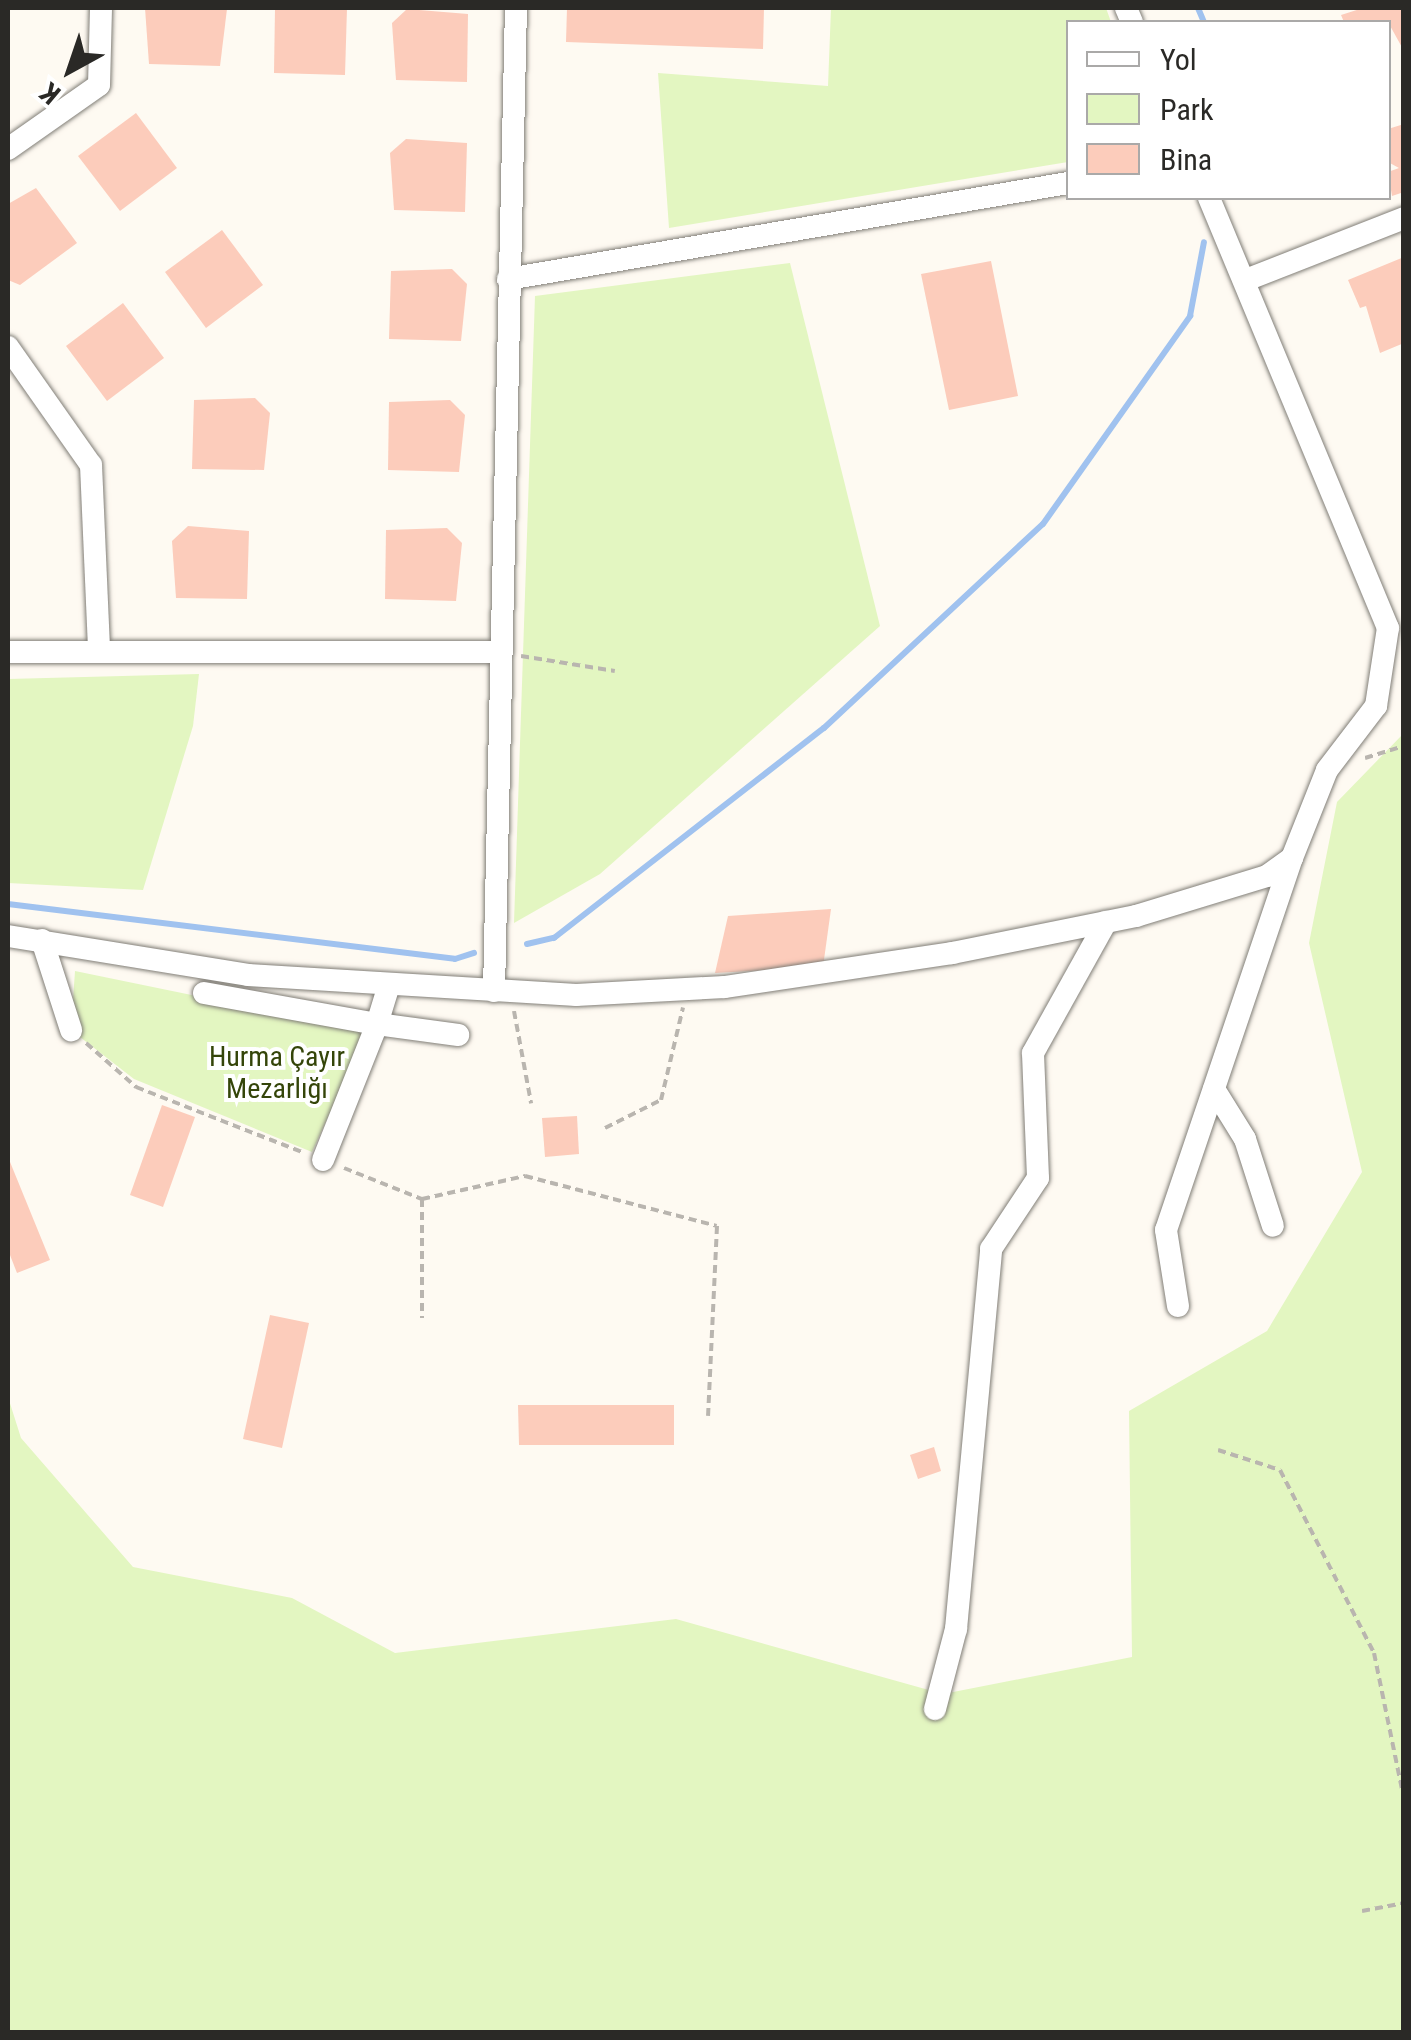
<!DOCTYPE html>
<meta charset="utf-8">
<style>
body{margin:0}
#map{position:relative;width:1411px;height:2040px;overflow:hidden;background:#fefaf2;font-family:"Roboto Condensed",sans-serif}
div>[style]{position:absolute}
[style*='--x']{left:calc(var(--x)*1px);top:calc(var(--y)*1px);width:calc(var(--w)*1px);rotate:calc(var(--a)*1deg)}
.green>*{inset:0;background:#e3f6c1}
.stream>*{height:6px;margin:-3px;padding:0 3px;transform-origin:3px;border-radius:3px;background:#a0c2ef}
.building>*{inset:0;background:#fcccbb}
.path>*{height:4px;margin-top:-2px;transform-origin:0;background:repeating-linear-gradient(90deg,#b9b5af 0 8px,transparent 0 13px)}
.roads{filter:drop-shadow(0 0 2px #817e77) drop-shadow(0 0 2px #817e77)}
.minor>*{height:22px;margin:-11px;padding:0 11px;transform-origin:11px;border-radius:11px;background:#fff}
span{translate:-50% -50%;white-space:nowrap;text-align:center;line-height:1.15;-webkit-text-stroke:8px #fff;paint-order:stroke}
.park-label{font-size:28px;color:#344509}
.frame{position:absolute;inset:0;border:10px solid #2a2926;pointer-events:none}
.legend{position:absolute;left:1066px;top:20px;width:325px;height:180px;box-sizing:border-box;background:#fff;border:2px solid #aaa9a8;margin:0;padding:12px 18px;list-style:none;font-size:30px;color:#2a2926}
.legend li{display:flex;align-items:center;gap:20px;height:50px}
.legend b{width:50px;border:2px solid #aaa9a8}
.north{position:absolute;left:20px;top:20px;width:100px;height:100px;-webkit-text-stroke:8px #fff;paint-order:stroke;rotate:220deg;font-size:28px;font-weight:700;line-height:40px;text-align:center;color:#2a2926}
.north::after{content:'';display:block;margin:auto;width:35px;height:45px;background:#2a2926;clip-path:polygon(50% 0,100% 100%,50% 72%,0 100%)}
</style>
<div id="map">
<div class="green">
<i style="clip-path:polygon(831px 8px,1106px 8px,1111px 22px,1068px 22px,1068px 162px,669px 228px,658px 73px,828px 86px)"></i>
<i style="clip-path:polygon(790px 263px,880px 626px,600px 874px,514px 923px,535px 296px)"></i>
<i style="clip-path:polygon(199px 674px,193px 726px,143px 890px,8px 883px,8px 679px)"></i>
<i style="clip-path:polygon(1403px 734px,1403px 2032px,8px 2032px,8px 1397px,21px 1438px,133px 1567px,292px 1598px,395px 1653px,676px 1619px,943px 1694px,1132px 1657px,1129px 1411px,1267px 1331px,1362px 1172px,1309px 943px,1337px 802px)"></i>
<i style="clip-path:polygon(75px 971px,367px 1031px,312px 1152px,134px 1079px,71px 1030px)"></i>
</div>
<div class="stream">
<i style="--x:1198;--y:8;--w:15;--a:67"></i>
<i style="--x:8;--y:904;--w:450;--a:7"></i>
<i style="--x:455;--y:959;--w:20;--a:-18"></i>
<i style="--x:527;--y:944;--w:28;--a:-13"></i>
<i style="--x:554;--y:938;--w:342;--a:-37.9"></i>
<i style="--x:824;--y:728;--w:299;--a:-43"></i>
<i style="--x:1043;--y:524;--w:255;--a:-54.7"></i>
<i style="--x:1190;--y:316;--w:75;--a:-79.3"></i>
</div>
<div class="building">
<i style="clip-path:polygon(145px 8px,227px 9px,220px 66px,149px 64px)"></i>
<i style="clip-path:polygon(275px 8px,347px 8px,345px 75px,274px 73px)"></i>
<i style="clip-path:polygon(567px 8px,764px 8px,763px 49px,566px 42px)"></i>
<i style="clip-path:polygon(1363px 8px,1404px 8px,1404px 51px,1388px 22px,1344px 22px,1341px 15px)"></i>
<i style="clip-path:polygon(407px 9px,468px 14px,467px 82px,396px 80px,392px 23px)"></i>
<i style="clip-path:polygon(136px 113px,177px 168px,120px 211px,78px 156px)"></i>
<i style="clip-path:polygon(1404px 124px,1404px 192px,1392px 196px,1388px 172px,1399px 168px,1388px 162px,1388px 129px)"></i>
<i style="clip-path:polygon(406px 139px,467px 143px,465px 212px,394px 210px,390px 153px)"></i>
<i style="clip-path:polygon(36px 188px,77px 243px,20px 285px,8px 280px,8px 204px)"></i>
<i style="clip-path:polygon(222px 230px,263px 285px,206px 328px,165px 272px)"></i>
<i style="clip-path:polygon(1404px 257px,1404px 343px,1380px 353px,1366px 306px,1360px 308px,1348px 280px)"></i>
<i style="clip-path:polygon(991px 261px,1018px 396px,949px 410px,921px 274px)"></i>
<i style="clip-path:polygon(452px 269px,467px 284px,461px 341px,389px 339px,391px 271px)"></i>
<i style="clip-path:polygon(123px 303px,164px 358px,107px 401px,66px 346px)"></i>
<i style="clip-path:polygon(255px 398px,270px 413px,264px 470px,192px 469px,194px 400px)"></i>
<i style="clip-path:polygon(450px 400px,465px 415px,459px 472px,388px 470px,389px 402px)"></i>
<i style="clip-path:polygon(188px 526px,249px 531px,247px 599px,176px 598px,172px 541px)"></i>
<i style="clip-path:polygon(447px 528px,462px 543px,456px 601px,385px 599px,386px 530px)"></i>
<i style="clip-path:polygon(831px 909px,823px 967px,715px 973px,728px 916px)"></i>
<i style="clip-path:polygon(162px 1105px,195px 1117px,163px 1207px,130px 1195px)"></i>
<i style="clip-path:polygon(577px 1116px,579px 1154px,545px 1157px,542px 1118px)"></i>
<i style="clip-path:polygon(8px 1157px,50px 1260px,17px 1273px,8px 1250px)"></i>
<i style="clip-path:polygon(270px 1315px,309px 1323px,282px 1448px,243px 1439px)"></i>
<i style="clip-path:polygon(518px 1405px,674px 1405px,674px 1445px,519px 1445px)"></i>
<i style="clip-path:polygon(934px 1447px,941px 1471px,918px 1479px,910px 1455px)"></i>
</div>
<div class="path">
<i style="--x:521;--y:656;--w:95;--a:9.1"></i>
<i style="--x:1365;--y:758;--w:41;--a:-17.1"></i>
<i style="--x:514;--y:1011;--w:94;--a:79.5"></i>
<i style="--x:86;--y:1043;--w:67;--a:41.3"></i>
<i style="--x:136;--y:1087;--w:178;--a:21.4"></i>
<i style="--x:605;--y:1128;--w:63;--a:-26.6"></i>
<i style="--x:661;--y:1100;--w:95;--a:-76.6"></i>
<i style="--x:344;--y:1168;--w:84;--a:21.7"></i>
<i style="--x:422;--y:1199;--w:106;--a:-12.6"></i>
<i style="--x:525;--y:1176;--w:198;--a:14.6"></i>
<i style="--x:717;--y:1226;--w:190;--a:92.7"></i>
<i style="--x:422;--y:1199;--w:119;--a:90"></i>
<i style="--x:1218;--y:1450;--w:65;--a:17.9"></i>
<i style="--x:1280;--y:1470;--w:206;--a:62.8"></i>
<i style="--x:1374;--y:1653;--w:149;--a:78.4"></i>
<i style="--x:1362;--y:1911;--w:43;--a:-10.8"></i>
</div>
<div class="roads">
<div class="minor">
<i style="--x:1126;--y:8;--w:15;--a:67"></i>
<i style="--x:8;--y:149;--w:111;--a:-35.1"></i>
<i style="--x:99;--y:85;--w:77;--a:-88.5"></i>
<i style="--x:508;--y:279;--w:568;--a:-9.73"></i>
<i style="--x:1246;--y:280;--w:170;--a:-21.4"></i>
<i style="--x:8;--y:347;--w:144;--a:54.9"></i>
<i style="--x:91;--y:465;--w:182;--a:87.5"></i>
<i style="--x:8;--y:652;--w:488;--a:0"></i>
<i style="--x:8;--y:936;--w:243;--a:9.2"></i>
<i style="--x:248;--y:975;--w:329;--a:3.5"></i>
<i style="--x:576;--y:995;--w:149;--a:-3.1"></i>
<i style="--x:725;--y:987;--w:230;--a:-8.5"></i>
<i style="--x:952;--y:953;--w:188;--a:-11.4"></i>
<i style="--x:1136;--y:916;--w:137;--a:-17"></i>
<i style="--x:1267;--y:876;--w:31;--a:-36"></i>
<i style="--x:1292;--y:858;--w:95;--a:-68.3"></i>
<i style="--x:1327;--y:770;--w:81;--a:-52.6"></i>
<i style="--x:1376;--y:706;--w:79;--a:-81.3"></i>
<i style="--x:1388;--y:628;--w:466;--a:-112.6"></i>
<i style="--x:42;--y:940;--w:95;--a:72.1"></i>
<i style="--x:494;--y:991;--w:983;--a:-88.72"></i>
<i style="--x:204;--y:993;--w:176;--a:10.2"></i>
<i style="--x:377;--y:1024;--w:41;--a:-72.9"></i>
<i style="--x:1214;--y:1089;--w:59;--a:58.2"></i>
<i style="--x:1245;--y:1139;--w:91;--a:72.2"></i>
<i style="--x:323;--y:1160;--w:146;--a:-68.3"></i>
<i style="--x:377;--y:1024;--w:82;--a:7.7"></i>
<i style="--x:1178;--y:1306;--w:77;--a:-99"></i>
<i style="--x:1166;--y:1230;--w:393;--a:-71.3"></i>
<i style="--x:935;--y:1709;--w:83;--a:-75.3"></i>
<i style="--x:956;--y:1629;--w:382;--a:-84.7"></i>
<i style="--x:991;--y:1249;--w:85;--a:-56.5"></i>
<i style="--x:1038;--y:1178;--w:125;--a:-92.3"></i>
<i style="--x:1033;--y:1053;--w:150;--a:-60.9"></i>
</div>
</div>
<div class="park-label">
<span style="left:277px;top:1073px">Hurma Çayır<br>Mezarlığı</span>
</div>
<div class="frame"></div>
<ul class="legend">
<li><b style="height:12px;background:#fff"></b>Yol</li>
<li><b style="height:28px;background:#e3f6c1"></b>Park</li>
<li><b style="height:28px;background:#fcccbb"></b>Bina</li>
</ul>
<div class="north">K</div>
</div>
